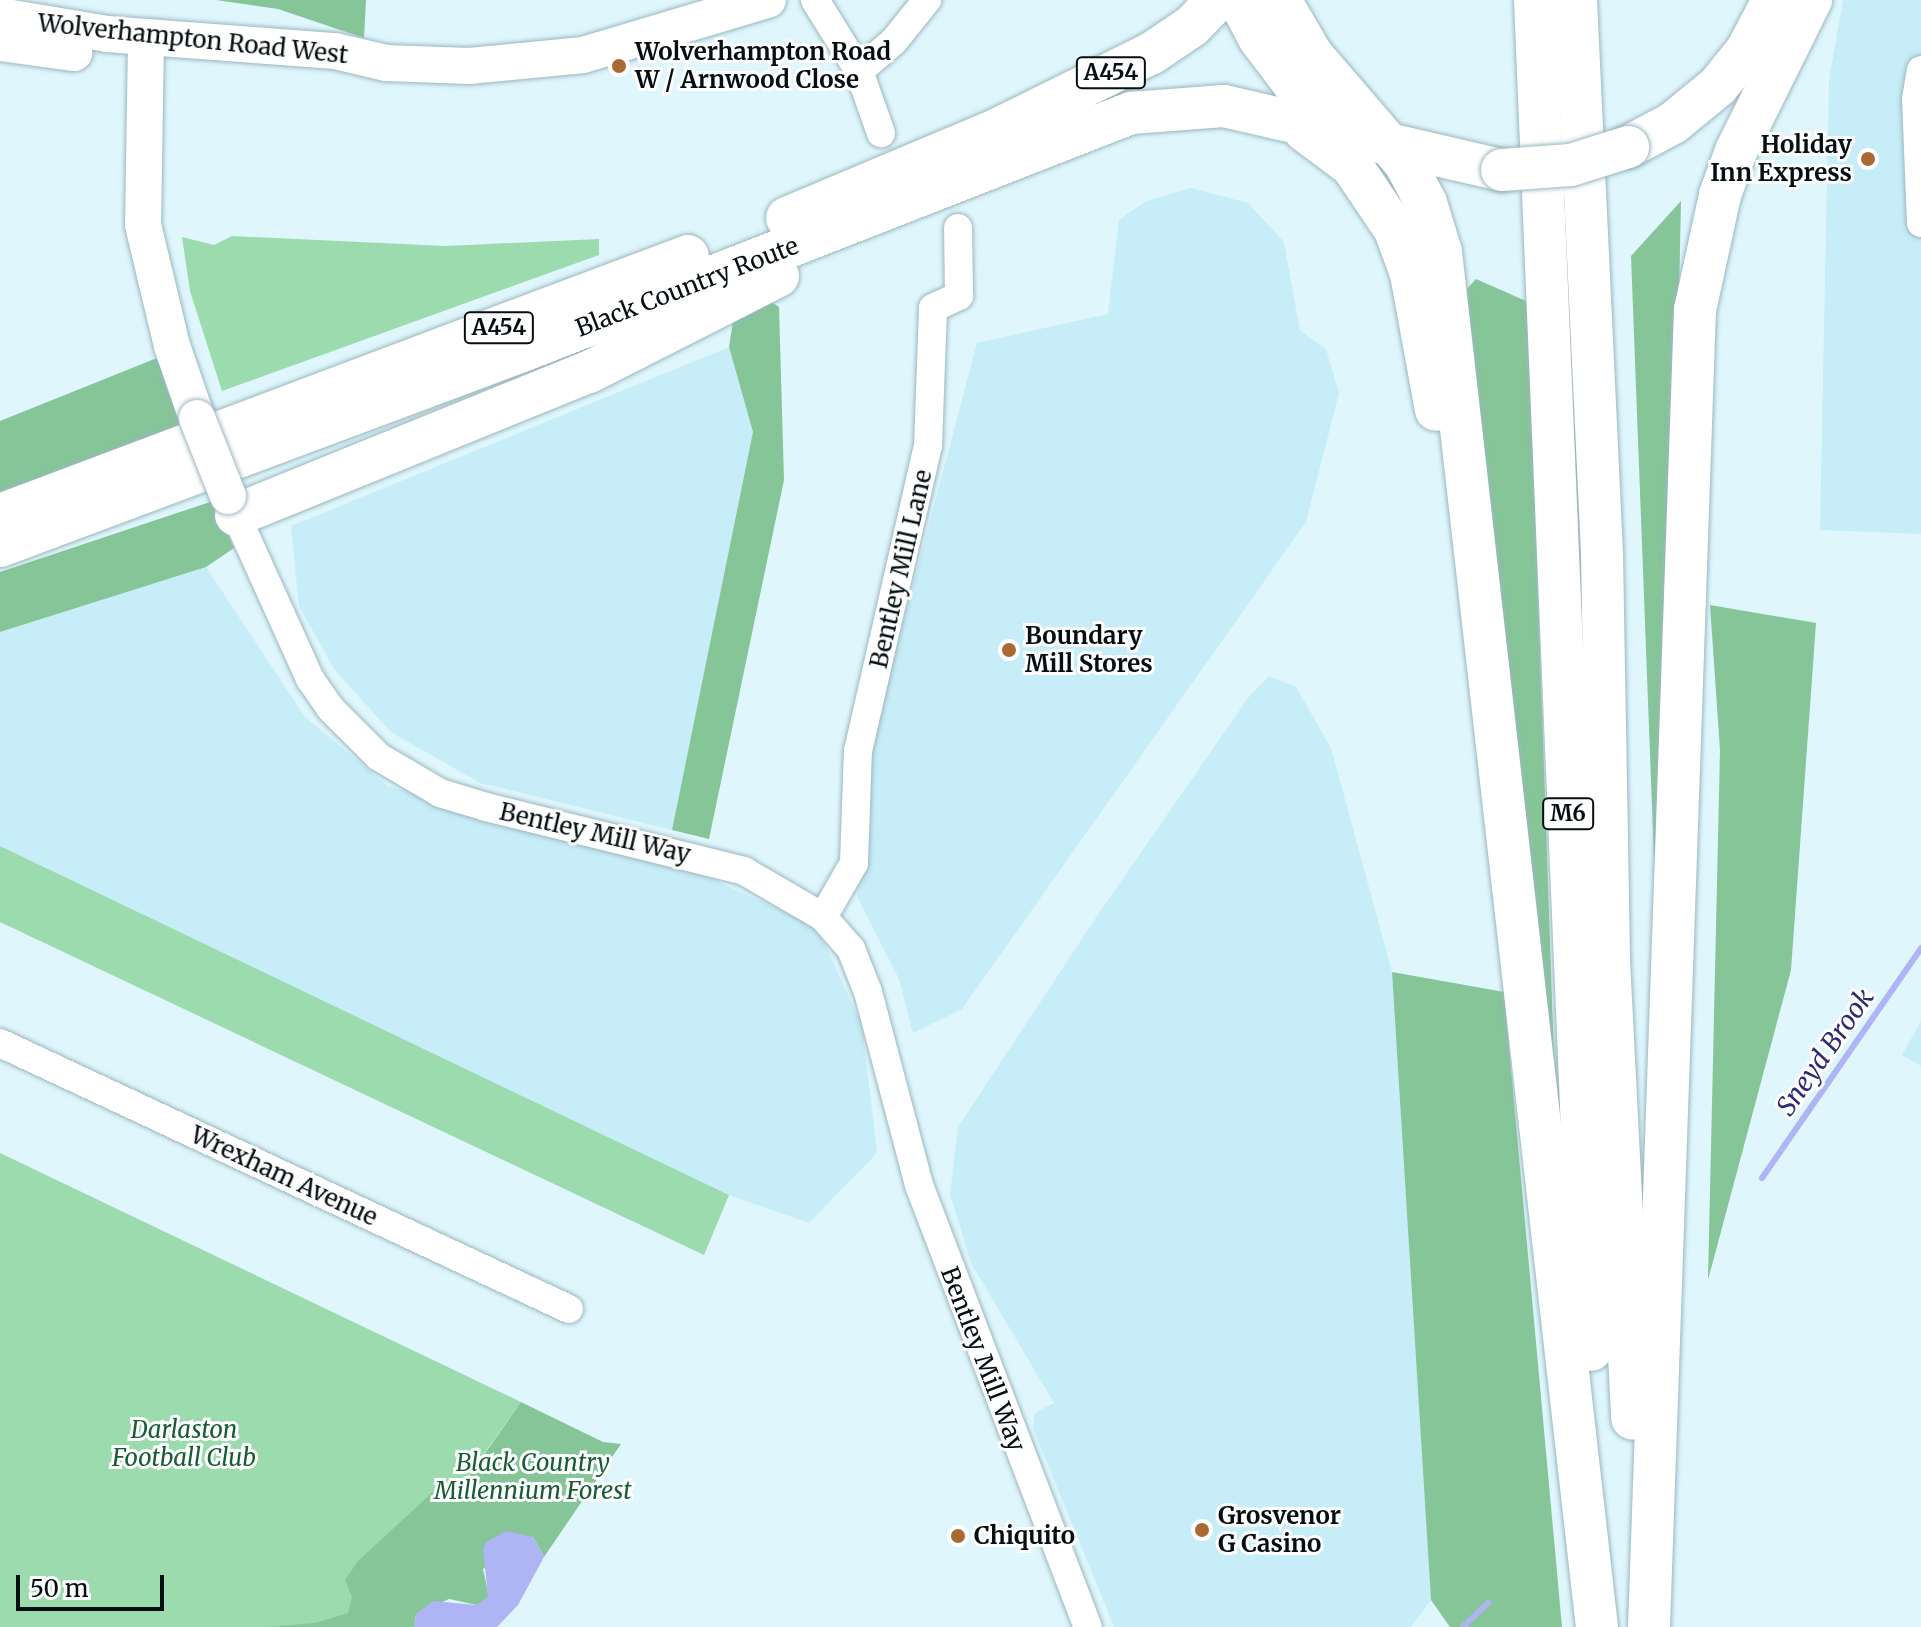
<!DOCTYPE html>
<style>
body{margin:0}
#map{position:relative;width:1921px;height:1627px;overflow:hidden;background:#dff6fd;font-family:Merriweather,serif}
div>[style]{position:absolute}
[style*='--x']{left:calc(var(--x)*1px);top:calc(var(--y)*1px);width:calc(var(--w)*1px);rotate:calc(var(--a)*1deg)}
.built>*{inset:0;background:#c7edf8}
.green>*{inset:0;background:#9cdbae}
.forest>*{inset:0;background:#85c598}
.water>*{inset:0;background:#aeb4f4}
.stream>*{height:6px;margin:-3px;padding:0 3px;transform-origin:3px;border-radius:3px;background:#aeb4f4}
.roads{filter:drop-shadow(0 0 2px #9bb7be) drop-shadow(0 0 2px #9bb7be)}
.minor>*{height:28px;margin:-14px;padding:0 14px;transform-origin:14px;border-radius:14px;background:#fff}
.major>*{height:36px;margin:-18px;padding:0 18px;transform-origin:18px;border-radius:18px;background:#fff}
.highway>*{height:42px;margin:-21px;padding:0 21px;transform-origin:21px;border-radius:21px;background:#fff}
.bridges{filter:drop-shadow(0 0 2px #9bb7be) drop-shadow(0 0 2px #9bb7be)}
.major-bridge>*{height:36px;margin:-18px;padding:0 18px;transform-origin:18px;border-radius:18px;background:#fff}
.highway-bridge>*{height:42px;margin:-21px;padding:0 21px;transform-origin:21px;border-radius:21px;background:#fff}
.dots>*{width:22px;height:22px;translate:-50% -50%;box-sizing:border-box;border:4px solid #fefefe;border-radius:50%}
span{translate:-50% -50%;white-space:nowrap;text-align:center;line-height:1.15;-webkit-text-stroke:6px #fefefe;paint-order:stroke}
.shield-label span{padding:2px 6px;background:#fefefe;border:2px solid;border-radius:6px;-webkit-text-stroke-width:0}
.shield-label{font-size:22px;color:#050e10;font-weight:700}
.street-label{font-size:24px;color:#050e10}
.poi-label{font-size:24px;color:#050e10;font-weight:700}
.left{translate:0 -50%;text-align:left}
.right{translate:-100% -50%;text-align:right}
.park-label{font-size:24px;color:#165d34;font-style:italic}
.water-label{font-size:26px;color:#2e2a73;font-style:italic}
.scale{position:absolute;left:16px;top:1575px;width:148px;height:36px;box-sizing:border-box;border:4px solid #050e10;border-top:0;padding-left:10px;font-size:24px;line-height:28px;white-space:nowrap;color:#050e10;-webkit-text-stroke:6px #fefefe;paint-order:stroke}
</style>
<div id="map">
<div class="built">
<i style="clip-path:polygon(1843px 0,1921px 0,1921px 534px,1820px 530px,1829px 80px)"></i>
<i style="clip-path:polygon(1191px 188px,1248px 203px,1284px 242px,1300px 331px,1326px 349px,1339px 393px,1306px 522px,962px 1009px,913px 1033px,899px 979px,857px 896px,871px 828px,870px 748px,977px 343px,1108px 314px,1119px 220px,1146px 201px)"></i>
<i style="clip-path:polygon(729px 347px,753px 432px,672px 830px,480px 783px,391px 732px,334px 669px,299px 606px,291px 526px)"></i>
<i style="clip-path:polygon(206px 567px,305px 717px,388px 786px,695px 872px,817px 926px,862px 1026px,877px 1153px,809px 1223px,729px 1195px,0 846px,0 632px)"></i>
<i style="clip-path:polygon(1269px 676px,1296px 687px,1331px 748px,1392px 972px,1431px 1600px,1411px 1627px,1114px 1627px,1033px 1428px,1035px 1413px,1054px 1403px,971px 1263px,950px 1194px,958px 1127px,1095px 919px,1248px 698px)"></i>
<i style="clip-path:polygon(1921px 1021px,1921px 1066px,1902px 1055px)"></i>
</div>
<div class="green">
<i style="clip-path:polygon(232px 236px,445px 246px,599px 239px,599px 255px,222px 391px,190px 291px,182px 237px,214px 245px)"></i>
<i style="clip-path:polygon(0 846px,729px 1195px,704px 1255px,0 922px)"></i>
<i style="clip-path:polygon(0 1153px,521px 1402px,360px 1627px,0 1627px)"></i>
</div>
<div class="forest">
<i style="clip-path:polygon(216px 0,366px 0,364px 38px,278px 9px)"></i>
<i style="clip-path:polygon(1681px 201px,1678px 343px,1658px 963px,1631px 256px)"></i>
<i style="clip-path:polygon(1476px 279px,1528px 302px,1555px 1087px,1465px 291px)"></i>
<i style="clip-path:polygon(768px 300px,779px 307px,784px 480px,709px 839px,672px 830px,753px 432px,729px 347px,734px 315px)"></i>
<i style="clip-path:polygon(162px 356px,182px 429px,0 494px,0 421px)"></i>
<i style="clip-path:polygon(213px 501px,234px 548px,206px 567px,0 632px,0 572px)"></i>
<i style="clip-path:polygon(1710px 605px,1816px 623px,1791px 970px,1708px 1280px,1720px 750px)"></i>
<i style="clip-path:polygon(1392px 972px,1504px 992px,1562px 1627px,1450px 1627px,1431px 1600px)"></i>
<i style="clip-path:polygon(521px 1402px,603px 1442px,621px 1444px,544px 1557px,533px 1537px,483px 1569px,489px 1597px,477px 1605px,449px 1599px,416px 1614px,414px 1627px,266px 1627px,315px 1623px,348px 1613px,352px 1597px,345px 1580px,358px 1561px,434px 1491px,464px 1483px)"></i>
</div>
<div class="water">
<i style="clip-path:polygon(506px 1531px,533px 1537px,544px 1557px,518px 1605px,497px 1627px,414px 1627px,416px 1614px,433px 1601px,477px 1605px,488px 1597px,483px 1549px,486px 1542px)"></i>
</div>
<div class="stream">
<i style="--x:1762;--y:1178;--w:280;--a:-55.3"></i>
<i style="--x:1463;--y:1627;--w:35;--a:-44"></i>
</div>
<div class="roads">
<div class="minor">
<i style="--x:815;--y:0;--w:84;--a:58.2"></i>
<i style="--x:859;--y:71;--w:66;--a:70.5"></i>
<i style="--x:1921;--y:70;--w:29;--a:100"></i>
<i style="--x:1916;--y:99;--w:124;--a:87.7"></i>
<i style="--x:859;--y:71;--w:46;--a:-40.6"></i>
<i style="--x:894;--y:41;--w:53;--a:-51.2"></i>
<i style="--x:236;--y:515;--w:180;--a:65.7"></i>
<i style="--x:310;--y:679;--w:35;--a:55"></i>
<i style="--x:330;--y:708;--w:69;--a:45"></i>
<i style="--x:379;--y:757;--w:71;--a:30.5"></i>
<i style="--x:440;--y:793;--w:48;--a:16.9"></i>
<i style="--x:486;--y:807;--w:266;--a:13.9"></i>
<i style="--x:744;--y:871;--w:91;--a:30.2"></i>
<i style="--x:823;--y:917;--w:43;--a:48.8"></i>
<i style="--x:851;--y:949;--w:46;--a:68.4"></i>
<i style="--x:868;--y:992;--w:200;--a:75.2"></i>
<i style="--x:919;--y:1185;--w:473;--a:69.1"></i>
<i style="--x:823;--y:917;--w:62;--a:-60.1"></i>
<i style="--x:854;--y:863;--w:112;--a:-88"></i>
<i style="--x:858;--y:751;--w:313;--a:-77.1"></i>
<i style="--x:928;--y:446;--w:138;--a:-87.9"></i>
<i style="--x:933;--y:308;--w:29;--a:-25"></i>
<i style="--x:959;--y:296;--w:68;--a:-90.8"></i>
<i style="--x:0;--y:1043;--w:628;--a:25.06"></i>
</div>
<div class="major">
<i style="--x:0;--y:16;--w:109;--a:9.5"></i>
<i style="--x:107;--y:34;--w:229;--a:4.3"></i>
<i style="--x:335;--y:51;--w:52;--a:13.2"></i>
<i style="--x:386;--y:63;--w:83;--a:2.1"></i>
<i style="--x:469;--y:66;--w:115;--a:-5.5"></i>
<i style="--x:583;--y:55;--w:193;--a:-16.6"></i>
<i style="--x:146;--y:38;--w:187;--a:90.9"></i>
<i style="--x:143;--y:225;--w:124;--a:76.5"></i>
<i style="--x:172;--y:346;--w:76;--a:70.9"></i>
<i style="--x:0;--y:43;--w:75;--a:7.7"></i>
</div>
<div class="highway">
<i style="--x:1239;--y:0;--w:43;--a:62.2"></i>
<i style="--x:1259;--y:38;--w:56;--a:52.9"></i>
<i style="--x:1293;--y:83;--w:73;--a:34.3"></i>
<i style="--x:1280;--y:0;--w:64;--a:59.8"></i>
<i style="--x:1312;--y:55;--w:143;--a:49.3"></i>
<i style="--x:1405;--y:163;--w:45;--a:62.3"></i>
<i style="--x:1426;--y:203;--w:51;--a:73"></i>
<i style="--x:1441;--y:252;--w:1384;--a:83.53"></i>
<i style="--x:1535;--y:0;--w:1351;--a:87.62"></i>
<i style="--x:1576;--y:0;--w:555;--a:87.31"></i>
<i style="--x:1602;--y:554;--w:406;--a:89"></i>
<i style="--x:1609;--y:960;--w:459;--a:87.1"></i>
<i style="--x:1305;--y:131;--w:59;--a:36.7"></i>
<i style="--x:1352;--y:166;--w:77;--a:56.1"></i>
<i style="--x:1395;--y:230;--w:47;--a:70"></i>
<i style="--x:1411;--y:274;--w:138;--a:79.6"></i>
<i style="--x:1628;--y:147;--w:51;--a:-28.1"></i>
<i style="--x:1673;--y:123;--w:58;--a:-39.4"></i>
<i style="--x:1718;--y:86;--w:46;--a:-51.1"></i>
<i style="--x:1747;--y:50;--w:56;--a:-62.5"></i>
<i style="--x:787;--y:218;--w:225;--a:-22.8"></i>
<i style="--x:994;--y:131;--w:176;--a:-26.3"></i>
<i style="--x:1152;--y:53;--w:48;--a:-34"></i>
<i style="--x:1192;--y:26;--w:36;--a:-46"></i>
<i style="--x:0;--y:515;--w:735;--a:-20.63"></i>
<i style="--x:236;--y:515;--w:381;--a:-22.1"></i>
<i style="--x:589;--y:372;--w:212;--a:-26.9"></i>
<i style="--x:0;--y:546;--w:560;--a:-20.47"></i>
<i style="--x:525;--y:350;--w:651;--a:-21.36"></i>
<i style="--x:1131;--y:113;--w:93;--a:-4.3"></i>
<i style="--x:1224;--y:106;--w:285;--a:13"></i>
<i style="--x:1649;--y:1627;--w:1318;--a:-88"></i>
<i style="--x:1695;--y:310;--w:118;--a:-77.7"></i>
<i style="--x:1720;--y:195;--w:47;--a:-70"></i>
<i style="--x:1736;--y:151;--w:169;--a:-63.6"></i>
</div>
</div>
<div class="bridges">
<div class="major-bridge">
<i style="--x:197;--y:418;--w:84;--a:68.3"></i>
</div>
<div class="highway-bridge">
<i style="--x:1502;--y:170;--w:69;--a:-4.1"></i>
<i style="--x:1571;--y:165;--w:60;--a:-17.5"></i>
</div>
</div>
<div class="dots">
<i style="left:619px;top:66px;background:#aa6933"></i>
<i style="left:1868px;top:159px;background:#aa6933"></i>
<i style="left:1009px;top:650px;background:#aa6933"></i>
<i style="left:1202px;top:1530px;background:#aa6933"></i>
<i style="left:958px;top:1536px;background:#aa6933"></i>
</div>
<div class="shield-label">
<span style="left:1111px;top:73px">A454</span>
<span style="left:499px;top:328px">A454</span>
<span style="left:1568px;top:814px">M6</span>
</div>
<div class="street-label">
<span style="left:193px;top:39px;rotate:6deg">Wolverhampton Road West</span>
<span style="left:687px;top:287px;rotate:-21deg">Black Country Route</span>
<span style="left:901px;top:569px;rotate:-77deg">Bentley Mill Lane</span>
<span style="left:595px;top:833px;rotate:13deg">Bentley Mill Way</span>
<span style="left:284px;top:1176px;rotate:25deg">Wrexham Avenue</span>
<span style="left:983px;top:1359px;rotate:69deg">Bentley Mill Way</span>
</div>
<div class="poi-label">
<span class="left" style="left:635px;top:66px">Wolverhampton Road<br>W / Arnwood Close</span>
<span class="right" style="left:1852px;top:159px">Holiday<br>Inn Express</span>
<span class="left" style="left:1025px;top:650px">Boundary<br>Mill Stores</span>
<span class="left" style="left:1218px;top:1530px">Grosvenor<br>G Casino</span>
<span class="left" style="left:974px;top:1536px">Chiquito</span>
</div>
<div class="park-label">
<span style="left:184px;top:1444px">Darlaston<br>Football Club</span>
<span style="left:533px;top:1477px">Black Country<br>Millennium Forest</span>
</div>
<div class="water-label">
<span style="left:1825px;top:1052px;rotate:-55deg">Sneyd Brook</span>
</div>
<div class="scale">50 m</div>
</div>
